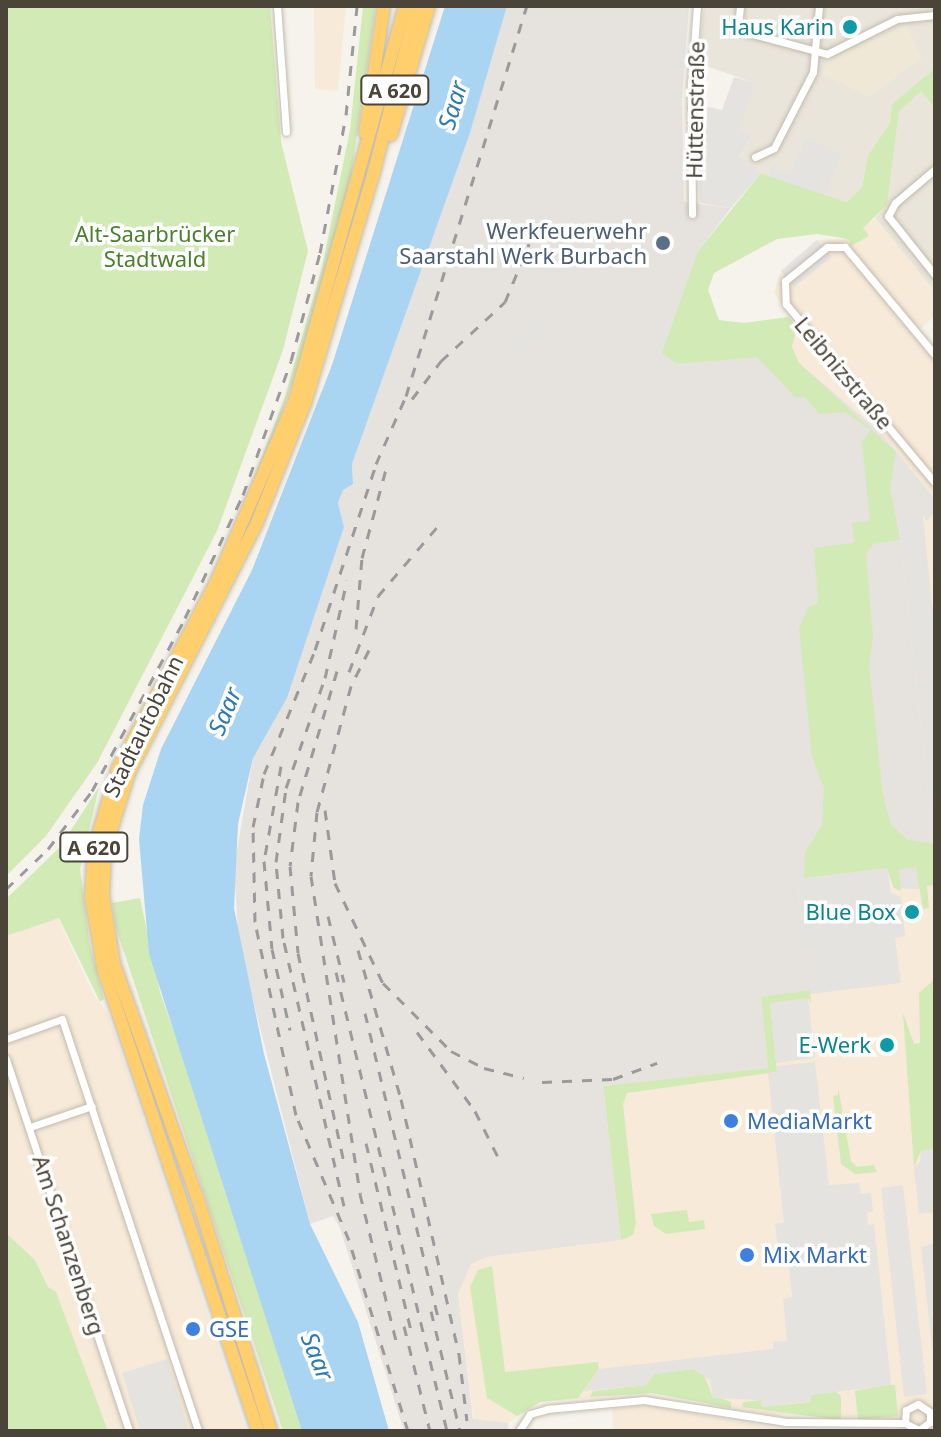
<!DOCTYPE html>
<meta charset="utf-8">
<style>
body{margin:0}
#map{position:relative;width:941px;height:1437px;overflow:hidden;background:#f6f3ec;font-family:"Noto Sans",sans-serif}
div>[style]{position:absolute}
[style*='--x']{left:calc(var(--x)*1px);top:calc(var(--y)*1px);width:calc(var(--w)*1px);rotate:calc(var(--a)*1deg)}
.residential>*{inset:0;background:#eae5da}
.commercial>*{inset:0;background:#f7ead8}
.industrial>*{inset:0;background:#e6e2dd}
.education>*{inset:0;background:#efe8d6}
.green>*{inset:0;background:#d2eab5}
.parking>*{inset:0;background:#e5e3e0}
.water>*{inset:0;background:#a9d4f2}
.roads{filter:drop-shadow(0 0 2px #c2bbae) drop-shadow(0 0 2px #c2bbae)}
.minor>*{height:7px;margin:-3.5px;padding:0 3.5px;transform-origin:3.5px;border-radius:3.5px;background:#fff}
.motorway>*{height:12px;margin:-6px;padding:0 6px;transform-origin:6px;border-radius:6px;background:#ffcf6e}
.rail>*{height:3px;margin-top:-1.5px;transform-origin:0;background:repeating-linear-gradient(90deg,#9a9a9a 0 10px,transparent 0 20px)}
.dots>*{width:22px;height:22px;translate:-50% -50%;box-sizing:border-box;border:4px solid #fff;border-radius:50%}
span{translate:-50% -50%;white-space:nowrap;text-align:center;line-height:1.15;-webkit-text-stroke:7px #fff;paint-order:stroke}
.shield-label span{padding:2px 6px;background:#fff;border:2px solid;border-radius:6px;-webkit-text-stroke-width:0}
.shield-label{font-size:20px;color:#4b4439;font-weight:700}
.culture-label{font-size:22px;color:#0d838f}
.right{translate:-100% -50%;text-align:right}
.street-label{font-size:22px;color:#4b4439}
.service-label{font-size:22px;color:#4e5e75}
.park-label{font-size:22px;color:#4a7f2a}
.shop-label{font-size:22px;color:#366cbe}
.left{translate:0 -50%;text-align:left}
.water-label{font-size:24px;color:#2e7ab2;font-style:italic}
.frame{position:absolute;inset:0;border:8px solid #4b4439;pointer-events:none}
</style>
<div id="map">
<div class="residential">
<i style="clip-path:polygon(704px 6px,935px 6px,935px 68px,892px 104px,890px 123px,868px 155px,862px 187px,847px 202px,761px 173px,740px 158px,753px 135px,738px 129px,755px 83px,698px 63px)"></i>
<i style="clip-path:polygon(921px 91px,935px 108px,935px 292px,875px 218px,887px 205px,899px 112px)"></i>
</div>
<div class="commercial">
<i style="clip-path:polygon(314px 6px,346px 6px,338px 91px,315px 89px)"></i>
<i style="clip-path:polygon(875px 218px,935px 292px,935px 316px,913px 335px,935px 362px,935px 1431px,904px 1431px,896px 1419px,771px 1414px,652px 1393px,540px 1402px,508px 1423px,474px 1420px,458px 1294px,471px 1264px,487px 1257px,621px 1240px,603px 1086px,761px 997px,887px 868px,892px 873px,935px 853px,895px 496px,896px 452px,799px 363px,792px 347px,797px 327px,774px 293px,781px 271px,817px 240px,848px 239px)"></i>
<i style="clip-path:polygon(58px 918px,92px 992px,108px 1014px,246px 1431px,108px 1431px,56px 1293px,48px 1287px,35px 1260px,6px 1233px,6px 936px)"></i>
<i style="clip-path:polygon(648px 1406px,789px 1430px,817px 1431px,613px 1431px,612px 1409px)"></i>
</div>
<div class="industrial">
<i style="clip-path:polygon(507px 6px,689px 6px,682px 99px,684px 202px,731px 208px,698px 251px,677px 364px,757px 356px,799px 363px,881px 433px,935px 499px,935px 512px,926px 521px,924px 516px,898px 519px,935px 853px,920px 889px,894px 888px,887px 869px,797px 879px,810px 990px,761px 997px,768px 1068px,603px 1086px,621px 1240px,487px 1257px,471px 1264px,458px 1294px,473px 1419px,508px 1423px,509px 1431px,404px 1431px,340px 1228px,333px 1216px,310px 1224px,239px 945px,234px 868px,253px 758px,287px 698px,344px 527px,338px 503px,343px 490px,353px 484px,352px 464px,470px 133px)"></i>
</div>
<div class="education">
<i style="clip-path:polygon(907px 25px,921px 58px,870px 97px,821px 74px,835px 56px)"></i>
</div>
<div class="green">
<i style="clip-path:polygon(6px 6px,270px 6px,281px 142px,308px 251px,283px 350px,217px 531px,97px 763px,46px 836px,6px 876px)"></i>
<i style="clip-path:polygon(363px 6px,376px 6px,350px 183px,309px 336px,265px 461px,247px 497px,285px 396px,322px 267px,350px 130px)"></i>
<i style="clip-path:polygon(935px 68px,935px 108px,921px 91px,899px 112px,887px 205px,863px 228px,869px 236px,851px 246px,848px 239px,817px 234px,777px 239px,714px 273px,708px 290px,719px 320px,744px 323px,789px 317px,797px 327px,792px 347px,799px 363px,896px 452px,890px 487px,900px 540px,873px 544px,866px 555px,873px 636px,869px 664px,883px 796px,891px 825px,908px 840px,934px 844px,935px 885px,927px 886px,929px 908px,923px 909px,916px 867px,899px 869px,901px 891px,894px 888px,887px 869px,804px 878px,805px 852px,822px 825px,824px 788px,812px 757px,799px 628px,808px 608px,818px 603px,814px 548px,854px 543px,852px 523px,870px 521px,862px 443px,870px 430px,845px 412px,820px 414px,804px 397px,795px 397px,757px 357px,677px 364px,662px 353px,698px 251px,761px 173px,847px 202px,862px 187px,868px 155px,890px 123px,892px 104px)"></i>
<i style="clip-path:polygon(99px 787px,80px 869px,90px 945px,104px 999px,100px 1002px,59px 918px,6px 936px,6px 899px,60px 847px)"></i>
<i style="clip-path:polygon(140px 898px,160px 992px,223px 1172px,302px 1431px,283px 1431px,115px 925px,112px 903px)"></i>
<i style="clip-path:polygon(935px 979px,935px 1149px,921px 1151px,914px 1167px,903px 1013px,914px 1044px,920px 1043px,919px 993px)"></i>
<i style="clip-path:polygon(810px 990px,811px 1004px,809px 999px,770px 1003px,777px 1072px,627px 1093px,623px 1104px,636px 1223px,633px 1235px,621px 1240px,603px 1086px,768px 1068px,761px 997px)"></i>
<i style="clip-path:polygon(838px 1087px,851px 1161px,857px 1167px,874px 1165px,877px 1172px,855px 1174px,841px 1164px,833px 1096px,838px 1095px)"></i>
<i style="clip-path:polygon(687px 1210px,689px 1222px,704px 1220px,705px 1229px,666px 1234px,654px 1226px,651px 1214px)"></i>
<i style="clip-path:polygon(6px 1233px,35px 1260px,48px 1287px,56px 1292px,108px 1431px,6px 1431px)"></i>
<i style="clip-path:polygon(492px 1266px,505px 1372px,598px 1362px,599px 1369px,578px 1398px,540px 1402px,517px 1416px,487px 1398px,470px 1287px,478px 1270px)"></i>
<i style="clip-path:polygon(693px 1369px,702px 1370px,712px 1395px,731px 1402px,731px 1408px,652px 1393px,590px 1397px,593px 1391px,646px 1385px,654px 1374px)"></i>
<i style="clip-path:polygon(884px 1385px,895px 1385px,898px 1416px,858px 1420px,855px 1391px)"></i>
<i style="clip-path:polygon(836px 1392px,841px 1396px,841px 1420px,742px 1407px,743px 1402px,761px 1400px,762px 1407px,810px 1402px,810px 1395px)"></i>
</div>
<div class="parking">
<i style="clip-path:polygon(734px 77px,755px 83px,739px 129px,753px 135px,740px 157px,761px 173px,731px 208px,700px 203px,696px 121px,703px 118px,705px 106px,722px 110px)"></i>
<i style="clip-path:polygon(806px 138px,842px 154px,825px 195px,768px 176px,772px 167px,790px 173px)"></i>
<i style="clip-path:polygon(817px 240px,832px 257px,794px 287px,781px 271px)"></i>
<i style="clip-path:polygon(528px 297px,545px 327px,531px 376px,513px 346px)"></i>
<i style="clip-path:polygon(923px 516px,935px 634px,935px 853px,898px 518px)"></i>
<i style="clip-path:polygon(887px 868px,891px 893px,901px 897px,905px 936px,895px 938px,901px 983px,810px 994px,797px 879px)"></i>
<i style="clip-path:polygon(808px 998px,815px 1058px,776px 1063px,770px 1003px)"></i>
<i style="clip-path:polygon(815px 1062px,829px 1185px,859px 1183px,861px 1194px,871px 1193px,873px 1211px,867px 1213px,868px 1225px,874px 1224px,891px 1385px,811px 1395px,811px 1401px,762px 1407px,761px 1400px,713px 1398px,710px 1380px,693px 1369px,654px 1374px,646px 1385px,584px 1391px,599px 1369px,773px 1349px,773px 1342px,787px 1341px,783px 1299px,792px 1297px,788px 1258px,779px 1258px,775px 1224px,784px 1223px,768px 1073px,777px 1072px,776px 1066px)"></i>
<i style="clip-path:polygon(935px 1149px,935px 1212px,919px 1214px,914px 1167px,920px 1162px,921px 1151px)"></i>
<i style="clip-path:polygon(903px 1185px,927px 1394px,904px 1397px,881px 1188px)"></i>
<i style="clip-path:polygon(935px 1243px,935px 1356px,933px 1356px,921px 1247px)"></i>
<i style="clip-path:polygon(167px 1359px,189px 1431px,140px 1431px,122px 1373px)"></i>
</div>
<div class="water">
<i style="clip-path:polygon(445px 6px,507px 6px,470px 133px,352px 464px,353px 484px,343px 490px,338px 503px,344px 527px,287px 698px,253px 758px,238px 824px,234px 908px,264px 1054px,310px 1224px,358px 1322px,389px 1431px,302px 1431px,149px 954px,139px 839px,143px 805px,161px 749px,252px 570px,332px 365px)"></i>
</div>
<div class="roads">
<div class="minor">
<i style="--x:277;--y:6;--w:126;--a:85.9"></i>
<i style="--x:740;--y:6;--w:24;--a:95"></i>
<i style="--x:738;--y:30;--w:92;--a:15.1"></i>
<i style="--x:827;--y:54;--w:78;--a:-26.6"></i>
<i style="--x:897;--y:19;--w:38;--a:-6"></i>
<i style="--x:755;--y:157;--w:21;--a:-25"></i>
<i style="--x:774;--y:148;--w:85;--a:-62.8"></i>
<i style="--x:813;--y:72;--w:66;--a:-84.8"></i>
<i style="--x:935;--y:169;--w:52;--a:139.6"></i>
<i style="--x:895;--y:203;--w:15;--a:118"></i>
<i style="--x:888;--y:216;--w:75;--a:51.5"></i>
<i style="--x:692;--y:214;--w:127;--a:-90.5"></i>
<i style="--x:691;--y:87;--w:81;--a:-85.8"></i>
<i style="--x:935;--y:355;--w:141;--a:-129.8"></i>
<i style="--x:845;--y:247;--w:18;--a:180"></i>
<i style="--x:827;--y:247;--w:54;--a:141"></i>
<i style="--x:785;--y:281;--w:23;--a:88"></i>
<i style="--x:786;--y:304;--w:233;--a:50.2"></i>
<i style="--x:6;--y:1039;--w:59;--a:-19.7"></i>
<i style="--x:62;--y:1019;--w:434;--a:71.7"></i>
<i style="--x:6;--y:1059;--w:392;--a:71.7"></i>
<i style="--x:30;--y:1127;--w:65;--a:-18.7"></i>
<i style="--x:905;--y:1423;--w:13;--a:-86"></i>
<i style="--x:906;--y:1410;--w:13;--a:-27"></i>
<i style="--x:918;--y:1404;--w:14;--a:34"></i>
<i style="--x:930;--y:1412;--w:10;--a:90"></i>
<i style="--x:519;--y:1431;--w:20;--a:-57"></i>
<i style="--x:530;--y:1414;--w:18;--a:-16"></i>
<i style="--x:547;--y:1409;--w:97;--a:-5.3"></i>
<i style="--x:644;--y:1400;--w:144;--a:8.8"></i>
<i style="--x:786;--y:1422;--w:119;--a:0.5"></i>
<i style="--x:905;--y:1423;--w:16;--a:27"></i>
<i style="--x:919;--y:1430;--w:14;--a:-36"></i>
</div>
<div class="motorway">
<i style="--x:365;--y:133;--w:128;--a:-81.5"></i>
<i style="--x:391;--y:135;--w:134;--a:-73.6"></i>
<i style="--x:258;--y:1431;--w:489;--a:-108.5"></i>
<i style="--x:103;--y:967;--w:71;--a:-99.7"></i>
<i style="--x:91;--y:897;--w:49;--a:-86.5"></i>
<i style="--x:94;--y:848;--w:84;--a:-73.3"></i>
<i style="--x:118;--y:768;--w:215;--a:-62.2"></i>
<i style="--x:218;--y:578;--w:194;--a:-66.6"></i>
<i style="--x:295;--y:400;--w:409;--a:-74.4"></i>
<i style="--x:271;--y:1431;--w:245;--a:-107.5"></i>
<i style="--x:197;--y:1197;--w:247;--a:-109.6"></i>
<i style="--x:114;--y:964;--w:69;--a:-99.2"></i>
<i style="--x:103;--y:896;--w:46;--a:-87.5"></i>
<i style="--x:105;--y:850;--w:81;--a:-72.7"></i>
<i style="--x:129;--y:773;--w:279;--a:-62.9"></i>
<i style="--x:256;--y:525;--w:131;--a:-68.1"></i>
<i style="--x:305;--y:403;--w:238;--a:-73.4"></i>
<i style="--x:373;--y:175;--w:175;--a:-75.4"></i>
</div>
</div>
<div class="rail">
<i style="--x:412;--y:399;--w:48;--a:-52.7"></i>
<i style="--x:441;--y:361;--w:87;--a:-42.7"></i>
<i style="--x:505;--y:302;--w:63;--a:-67.5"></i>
<i style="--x:356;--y:629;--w:71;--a:-85.2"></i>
<i style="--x:362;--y:558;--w:92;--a:-74.9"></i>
<i style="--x:369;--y:650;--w:40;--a:116.6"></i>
<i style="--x:351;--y:686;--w:131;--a:105.1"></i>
<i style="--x:317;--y:812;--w:64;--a:95.4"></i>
<i style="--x:311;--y:876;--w:322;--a:81.2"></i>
<i style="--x:360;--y:1194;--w:160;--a:76.2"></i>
<i style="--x:337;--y:671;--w:137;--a:106.6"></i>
<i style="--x:298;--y:802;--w:64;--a:97.1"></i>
<i style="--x:290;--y:866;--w:87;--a:84.7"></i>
<i style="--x:298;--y:953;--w:215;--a:77.6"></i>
<i style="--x:349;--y:672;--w:81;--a:-69.1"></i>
<i style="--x:378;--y:596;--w:92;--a:-49.4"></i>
<i style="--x:281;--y:766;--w:97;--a:100.1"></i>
<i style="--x:264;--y:861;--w:88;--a:84.8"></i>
<i style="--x:272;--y:949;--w:83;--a:77.5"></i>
<i style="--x:325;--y:810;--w:74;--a:82.2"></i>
<i style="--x:335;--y:883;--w:111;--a:64.4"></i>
<i style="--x:383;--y:983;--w:96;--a:45"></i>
<i style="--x:451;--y:1051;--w:37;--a:27"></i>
<i style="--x:484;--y:1068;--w:41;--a:14"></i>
<i style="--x:6;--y:889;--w:58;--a:-43.6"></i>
<i style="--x:48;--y:849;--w:73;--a:-52.8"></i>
<i style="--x:92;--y:791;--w:196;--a:-61.7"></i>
<i style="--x:185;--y:618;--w:136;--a:-64.8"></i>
<i style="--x:243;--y:495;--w:142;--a:-70.3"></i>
<i style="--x:291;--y:361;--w:112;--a:-75"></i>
<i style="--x:320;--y:253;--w:140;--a:-79.3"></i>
<i style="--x:346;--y:115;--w:110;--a:-84.2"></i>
<i style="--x:328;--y:916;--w:68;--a:76.4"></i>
<i style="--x:358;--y:950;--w:155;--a:73.9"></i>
<i style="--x:401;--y:1099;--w:262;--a:77.2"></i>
<i style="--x:459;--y:1354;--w:67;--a:83.2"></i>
<i style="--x:336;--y:972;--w:472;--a:76.4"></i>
<i style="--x:365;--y:1013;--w:317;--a:76.5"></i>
<i style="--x:417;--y:1032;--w:98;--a:53.7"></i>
<i style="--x:475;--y:1111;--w:60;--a:63.4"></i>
<i style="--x:542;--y:1082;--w:71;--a:-2.4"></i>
<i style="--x:613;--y:1079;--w:47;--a:-20"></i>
<i style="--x:366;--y:1143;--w:192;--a:76.5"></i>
<i style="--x:344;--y:1206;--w:275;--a:-102.8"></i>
<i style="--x:283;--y:938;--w:76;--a:-95.3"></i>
<i style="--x:276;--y:862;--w:75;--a:-82.3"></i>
<i style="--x:286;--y:788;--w:117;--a:-70.5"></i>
<i style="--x:325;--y:678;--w:100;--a:-77.3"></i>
<i style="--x:431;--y:1311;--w:123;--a:76.4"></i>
<i style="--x:404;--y:1326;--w:108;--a:76.1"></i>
<i style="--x:408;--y:1431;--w:200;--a:-107.2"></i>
<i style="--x:349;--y:1240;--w:136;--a:-113"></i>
<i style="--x:296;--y:1115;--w:197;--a:-102"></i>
<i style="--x:255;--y:922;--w:95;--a:-91.2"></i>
<i style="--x:253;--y:827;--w:54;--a:-78.3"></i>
<i style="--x:264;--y:774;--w:134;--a:-67.6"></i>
<i style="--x:315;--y:650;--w:196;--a:-71.8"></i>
<i style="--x:376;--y:464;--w:74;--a:-66.2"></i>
<i style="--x:406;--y:396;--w:408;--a:-72.8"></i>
</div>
<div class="dots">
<i style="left:850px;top:27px;background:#0f9aa8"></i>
<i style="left:663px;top:243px;background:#5c6f8a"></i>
<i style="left:912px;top:912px;background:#0f9aa8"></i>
<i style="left:887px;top:1045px;background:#0f9aa8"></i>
<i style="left:731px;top:1121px;background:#3f7fe0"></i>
<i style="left:747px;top:1255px;background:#3f7fe0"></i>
<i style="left:193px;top:1329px;background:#3f7fe0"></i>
</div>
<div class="shield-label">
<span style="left:395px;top:90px">A 620</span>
<span style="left:94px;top:847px">A 620</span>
</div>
<div class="culture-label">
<span class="right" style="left:834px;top:27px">Haus Karin</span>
<span class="right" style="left:896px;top:912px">Blue Box</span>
<span class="right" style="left:871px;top:1045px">E-Werk</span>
</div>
<div class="street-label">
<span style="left:695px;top:110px;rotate:-89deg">Hüttenstraße</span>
<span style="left:844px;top:373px;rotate:50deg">Leibnizstraße</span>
<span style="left:143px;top:726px;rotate:-64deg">Stadtautobahn</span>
<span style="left:69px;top:1245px;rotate:72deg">Am Schanzenberg</span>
</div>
<div class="service-label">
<span class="right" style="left:647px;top:243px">Werkfeuerwehr<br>Saarstahl Werk Burbach</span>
</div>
<div class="park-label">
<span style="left:155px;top:246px">Alt-Saarbrücker<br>Stadtwald</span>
</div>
<div class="shop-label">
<span class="left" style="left:747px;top:1121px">MediaMarkt</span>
<span class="left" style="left:763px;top:1255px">Mix Markt</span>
<span class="left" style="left:209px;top:1329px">GSE</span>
</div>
<div class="water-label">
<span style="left:452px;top:105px;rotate:-74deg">Saar</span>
<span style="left:224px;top:711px;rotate:-67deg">Saar</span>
<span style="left:318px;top:1356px;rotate:68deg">Saar</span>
</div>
<div class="frame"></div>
</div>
